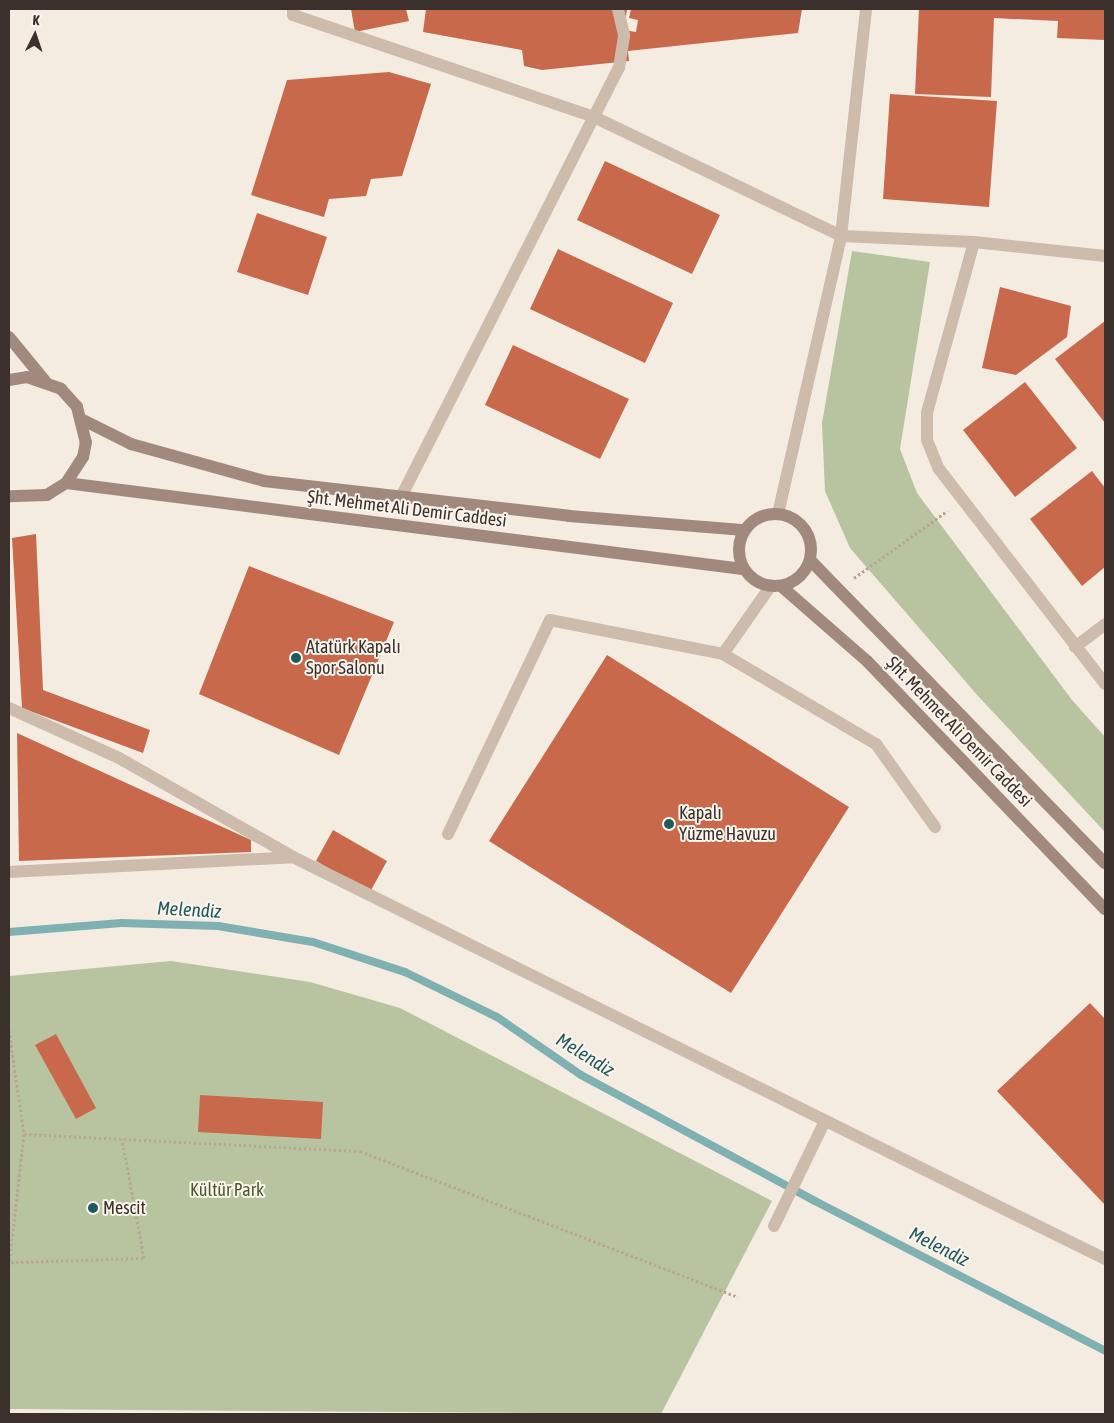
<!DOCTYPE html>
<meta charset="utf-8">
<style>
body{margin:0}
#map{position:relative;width:1114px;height:1423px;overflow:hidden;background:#f4ebe1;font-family:"Asap Condensed",sans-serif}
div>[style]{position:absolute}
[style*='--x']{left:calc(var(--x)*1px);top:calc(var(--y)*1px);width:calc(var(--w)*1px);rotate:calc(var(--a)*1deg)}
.green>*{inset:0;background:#b8c4a0}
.stream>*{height:8px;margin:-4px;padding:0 4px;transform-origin:4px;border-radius:4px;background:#7fb0b2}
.building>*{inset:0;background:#c8694b}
.path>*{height:3px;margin-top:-1.5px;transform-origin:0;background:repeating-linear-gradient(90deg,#b9a596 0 2.5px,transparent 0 5px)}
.service>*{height:12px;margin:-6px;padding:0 6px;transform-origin:6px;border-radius:6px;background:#cdbbac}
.pedestrian>*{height:12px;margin:-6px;padding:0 6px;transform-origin:6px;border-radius:6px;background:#cdbbac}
.minor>*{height:12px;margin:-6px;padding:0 6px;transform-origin:6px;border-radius:6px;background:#cdbbac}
.secondary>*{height:12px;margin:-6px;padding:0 6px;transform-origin:6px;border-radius:6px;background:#a18a7d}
.secondary>.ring{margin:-6px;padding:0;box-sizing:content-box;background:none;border:12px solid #a18a7d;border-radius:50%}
.dots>*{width:14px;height:14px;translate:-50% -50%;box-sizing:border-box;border:2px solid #fbf5ee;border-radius:50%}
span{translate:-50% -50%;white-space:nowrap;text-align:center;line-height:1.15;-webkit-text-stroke:4px #fbf5ee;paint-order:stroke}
.street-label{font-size:18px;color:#3b302b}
.poi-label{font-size:18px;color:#3b302b}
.left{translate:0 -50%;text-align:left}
.park-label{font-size:18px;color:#4a5a2e}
.water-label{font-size:19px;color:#1f5a5e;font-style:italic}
.frame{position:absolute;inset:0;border:10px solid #3b302b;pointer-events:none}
.north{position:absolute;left:10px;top:10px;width:50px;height:50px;-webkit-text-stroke:4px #fbf5ee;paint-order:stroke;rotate:4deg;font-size:14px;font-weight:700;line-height:20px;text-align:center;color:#3b302b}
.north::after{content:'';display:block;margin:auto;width:18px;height:22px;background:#3b302b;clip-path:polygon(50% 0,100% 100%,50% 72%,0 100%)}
</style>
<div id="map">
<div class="green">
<i style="clip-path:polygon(852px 251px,930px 262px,900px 449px,917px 493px,1072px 700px,1105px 737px,1105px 832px,978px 696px,850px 548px,825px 491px,822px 423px)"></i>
<i style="clip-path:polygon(171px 961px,310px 982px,400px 1008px,772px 1201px,661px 1414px,9px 1409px,9px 976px)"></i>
</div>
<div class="stream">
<i style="--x:9;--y:932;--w:113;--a:-4.6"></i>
<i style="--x:122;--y:923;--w:96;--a:1.8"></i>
<i style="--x:218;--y:926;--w:96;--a:9.6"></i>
<i style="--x:313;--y:942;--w:97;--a:18.1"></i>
<i style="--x:405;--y:972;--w:102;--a:26.1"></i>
<i style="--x:497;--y:1017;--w:102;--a:34.6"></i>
<i style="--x:581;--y:1075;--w:266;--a:28.3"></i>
<i style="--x:815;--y:1201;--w:326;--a:27.3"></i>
</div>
<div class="building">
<i style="clip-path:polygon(351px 9px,406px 9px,409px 21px,355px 32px)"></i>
<i style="clip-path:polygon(426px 9px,627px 9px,624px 30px,636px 32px,638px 20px,629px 18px,631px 9px,802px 9px,798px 33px,628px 51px,629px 61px,542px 70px,524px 66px,522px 50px,423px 32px)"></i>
<i style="clip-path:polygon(919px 9px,1105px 9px,1105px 40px,1057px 38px,1058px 21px,994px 18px,991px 97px,915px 94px)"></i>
<i style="clip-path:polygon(389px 72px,431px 84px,402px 176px,371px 179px,366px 196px,329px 199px,324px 217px,251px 195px,287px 80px)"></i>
<i style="clip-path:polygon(890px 94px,997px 101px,989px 207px,883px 199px)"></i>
<i style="clip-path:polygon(605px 161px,720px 215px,692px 274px,577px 220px)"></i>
<i style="clip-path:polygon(257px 213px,327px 237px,308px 295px,237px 272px)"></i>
<i style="clip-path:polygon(558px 249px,673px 303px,645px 363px,530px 309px)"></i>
<i style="clip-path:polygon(1000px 287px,1071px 306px,1067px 337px,1016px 375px,982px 368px)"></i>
<i style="clip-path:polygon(1105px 321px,1105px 423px,1055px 359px)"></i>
<i style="clip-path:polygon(513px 345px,629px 399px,600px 459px,485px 405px)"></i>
<i style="clip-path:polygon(1025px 382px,1077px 448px,1015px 497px,963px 430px)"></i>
<i style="clip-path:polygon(1092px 471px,1105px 488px,1105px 567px,1082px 586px,1030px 519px)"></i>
<i style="clip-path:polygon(36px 534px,43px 690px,150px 730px,143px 753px,22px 708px,12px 538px)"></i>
<i style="clip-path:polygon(249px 566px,394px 622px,339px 755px,199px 694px)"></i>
<i style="clip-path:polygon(607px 655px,849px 807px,731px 993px,489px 841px)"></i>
<i style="clip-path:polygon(17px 733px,251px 840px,251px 852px,19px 861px)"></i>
<i style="clip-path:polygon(333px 830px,387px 861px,370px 892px,316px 861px)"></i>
<i style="clip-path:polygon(1090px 1003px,1105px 1019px,1105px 1205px,997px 1091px)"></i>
<i style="clip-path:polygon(56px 1034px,96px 1108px,76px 1119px,35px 1045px)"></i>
<i style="clip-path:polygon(200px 1095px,323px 1102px,321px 1139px,198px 1132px)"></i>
</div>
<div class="path">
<i style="--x:854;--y:578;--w:115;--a:-35.8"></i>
<i style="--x:9;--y:1030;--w:105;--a:81.8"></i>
<i style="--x:24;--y:1134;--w:132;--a:96.5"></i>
<i style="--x:24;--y:1134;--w:336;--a:2.9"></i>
<i style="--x:360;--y:1151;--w:405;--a:21.1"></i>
<i style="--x:11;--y:1262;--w:133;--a:-1.7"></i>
<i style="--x:144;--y:1258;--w:121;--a:-100.5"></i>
</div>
<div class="service">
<i style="--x:723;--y:654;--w:82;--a:-55"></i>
<i style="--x:448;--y:834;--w:237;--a:-64.5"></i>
<i style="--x:550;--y:620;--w:176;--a:11.1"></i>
<i style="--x:723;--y:654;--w:178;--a:30.5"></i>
<i style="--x:876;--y:744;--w:102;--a:54.6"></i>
</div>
<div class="pedestrian">
<i style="--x:9;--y:708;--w:121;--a:24.4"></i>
<i style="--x:119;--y:758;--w:200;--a:29.6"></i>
<i style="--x:293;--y:857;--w:906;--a:26.34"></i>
<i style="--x:9;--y:872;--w:284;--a:-3"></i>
<i style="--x:774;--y:1226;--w:117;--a:-64.1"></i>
</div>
<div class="minor">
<i style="--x:293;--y:9;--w:6;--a:90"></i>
<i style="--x:293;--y:15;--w:316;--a:18.7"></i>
<i style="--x:592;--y:116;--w:276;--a:25.7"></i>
<i style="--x:841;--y:236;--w:133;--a:2.6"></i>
<i style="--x:974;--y:242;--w:132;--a:6.1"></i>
<i style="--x:974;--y:242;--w:177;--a:105.4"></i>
<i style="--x:927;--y:413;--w:27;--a:90"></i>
<i style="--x:927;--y:440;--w:31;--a:68"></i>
<i style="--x:939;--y:469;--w:272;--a:52.3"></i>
<i style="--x:401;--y:497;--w:481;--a:-63.1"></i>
<i style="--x:619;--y:68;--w:33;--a:-81"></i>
<i style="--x:624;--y:35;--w:27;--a:-103"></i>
<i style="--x:778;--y:514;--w:285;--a:-77.2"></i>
<i style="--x:841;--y:236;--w:228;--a:-83.7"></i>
<i style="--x:1075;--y:647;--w:38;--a:-37"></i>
</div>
<div class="secondary">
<i style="--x:9;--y:337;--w:57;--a:50.7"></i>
<i style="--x:9;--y:380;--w:18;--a:-9"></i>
<i style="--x:27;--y:377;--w:36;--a:19"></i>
<i style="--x:61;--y:389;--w:24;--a:48"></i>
<i style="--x:77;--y:407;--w:36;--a:76"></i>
<i style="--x:86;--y:442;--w:15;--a:101"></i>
<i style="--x:83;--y:457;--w:31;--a:123"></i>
<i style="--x:66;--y:483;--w:22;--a:148"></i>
<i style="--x:47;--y:495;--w:38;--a:178"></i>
<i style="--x:83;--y:420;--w:54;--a:26.6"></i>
<i style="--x:131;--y:444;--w:138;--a:15.5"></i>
<i style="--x:264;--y:481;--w:307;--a:6.5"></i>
<i style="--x:569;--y:516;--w:176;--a:4.6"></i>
<i style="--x:66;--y:483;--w:682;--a:7.24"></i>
<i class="ring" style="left:739px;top:514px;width:60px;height:60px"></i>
<i style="--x:810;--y:560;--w:423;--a:45.8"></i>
<i style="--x:781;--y:586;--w:114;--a:41.1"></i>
<i style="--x:867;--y:661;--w:344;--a:46.2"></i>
</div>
<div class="dots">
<i style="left:296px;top:658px;background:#1f5a5e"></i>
<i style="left:669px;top:824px;background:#1f5a5e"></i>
<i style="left:93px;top:1208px;background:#1f5a5e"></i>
</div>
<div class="street-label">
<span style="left:407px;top:509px;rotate:7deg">Şht. Mehmet Ali Demir Caddesi</span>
<span style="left:959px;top:732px;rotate:46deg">Şht. Mehmet Ali Demir Caddesi</span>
</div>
<div class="poi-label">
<span class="left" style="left:306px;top:658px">Atatürk Kapalı<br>Spor Salonu</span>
<span class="left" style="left:679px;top:824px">Kapalı<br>Yüzme Havuzu</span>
<span class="left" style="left:103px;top:1208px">Mescit</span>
</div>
<div class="park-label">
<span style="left:227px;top:1190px">Kültür Park</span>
</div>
<div class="water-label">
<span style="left:189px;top:910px;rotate:3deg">Melendiz</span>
<span style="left:585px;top:1055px;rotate:32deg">Melendiz</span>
<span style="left:939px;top:1247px;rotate:27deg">Melendiz</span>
</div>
<div class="frame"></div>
<div class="north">K</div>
</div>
